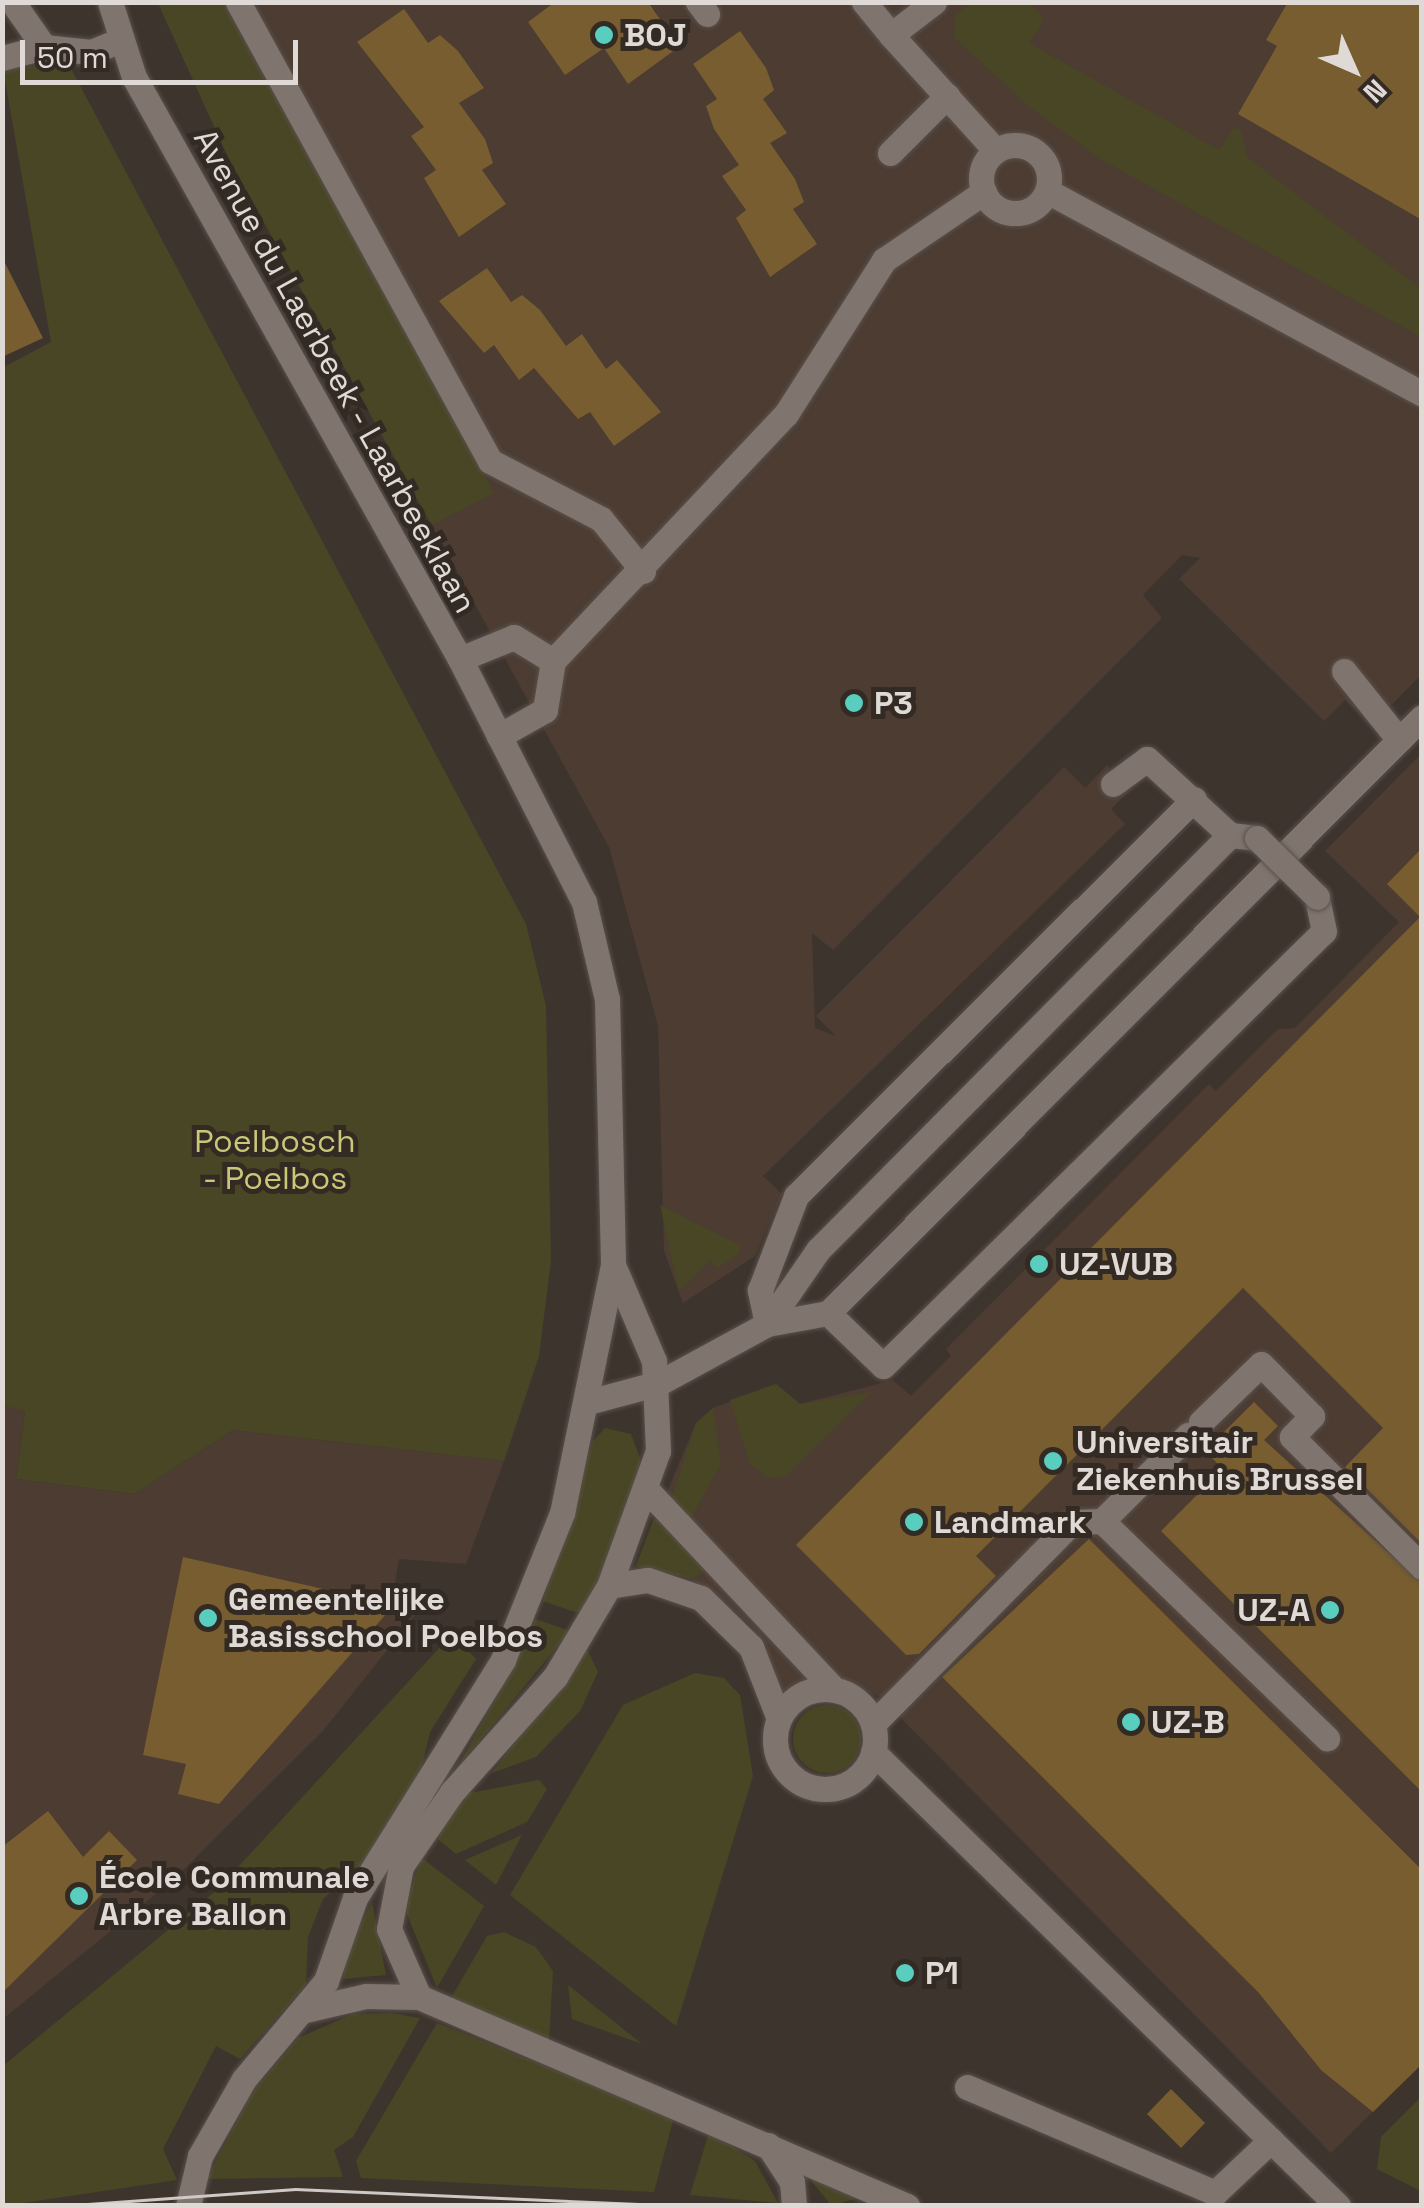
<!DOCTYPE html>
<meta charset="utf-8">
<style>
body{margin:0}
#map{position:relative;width:1424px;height:2208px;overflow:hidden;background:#3e342e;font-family:"Space Grotesk",sans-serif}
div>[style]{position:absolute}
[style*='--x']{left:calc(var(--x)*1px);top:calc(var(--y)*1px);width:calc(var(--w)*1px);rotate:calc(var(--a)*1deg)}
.built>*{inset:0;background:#4c3c32}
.green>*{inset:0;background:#484624}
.round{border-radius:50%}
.building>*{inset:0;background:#775d2f}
.roads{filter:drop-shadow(0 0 2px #59514c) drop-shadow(0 0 2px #59514c)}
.minor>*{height:25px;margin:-12.5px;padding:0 12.5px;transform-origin:12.5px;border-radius:12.5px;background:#80756e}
.minor>.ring{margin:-12.5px;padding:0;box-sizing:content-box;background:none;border:25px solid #80756e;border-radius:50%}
.tram>*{height:2.5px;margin:-1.25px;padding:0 1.25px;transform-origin:1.25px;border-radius:1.25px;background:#cfc9c5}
.bridges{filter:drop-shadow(0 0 2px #59514c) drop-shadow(0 0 2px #59514c)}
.minor-bridge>*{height:25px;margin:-12.5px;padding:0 12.5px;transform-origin:12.5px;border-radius:12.5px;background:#80756e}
.dots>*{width:28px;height:28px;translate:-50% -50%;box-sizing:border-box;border:5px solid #342a24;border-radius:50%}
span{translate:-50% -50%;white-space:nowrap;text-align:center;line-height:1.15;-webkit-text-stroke:10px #342a24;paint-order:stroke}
.poi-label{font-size:32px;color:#e0dad6;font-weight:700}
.left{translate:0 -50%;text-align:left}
.right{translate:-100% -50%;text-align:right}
.street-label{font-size:32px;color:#e0dad6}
.park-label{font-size:32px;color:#cbc778}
.frame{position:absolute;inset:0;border:5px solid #e0dad6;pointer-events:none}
.north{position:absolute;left:1304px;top:20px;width:100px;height:100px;-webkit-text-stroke:8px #342a24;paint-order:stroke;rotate:135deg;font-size:28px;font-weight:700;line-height:40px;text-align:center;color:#e0dad6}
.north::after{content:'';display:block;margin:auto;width:35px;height:45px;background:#e0dad6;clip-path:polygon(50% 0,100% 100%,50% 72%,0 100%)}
.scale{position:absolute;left:20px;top:40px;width:278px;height:45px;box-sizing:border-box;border:5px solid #e0dad6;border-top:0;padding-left:12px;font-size:30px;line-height:35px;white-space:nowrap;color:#e0dad6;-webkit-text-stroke:8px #342a24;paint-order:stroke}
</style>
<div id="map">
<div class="built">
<i style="clip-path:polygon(158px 3px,1421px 3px,1421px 675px,1371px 726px,1345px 700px,1324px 721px,1179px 579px,1200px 558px,1182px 555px,1143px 595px,1162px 618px,833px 950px,812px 933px,815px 1028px,836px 1036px,816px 1016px,1064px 767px,1085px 788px,1107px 765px,1131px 789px,1111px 809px,1125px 824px,763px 1176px,782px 1194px,755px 1256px,683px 1303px,664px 1251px,658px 1026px,609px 847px,229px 159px)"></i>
<i style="clip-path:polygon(1421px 754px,1421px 2064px,1331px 2153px,880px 1697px,835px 1677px,779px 1691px,752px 1627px,721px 1600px,681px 1572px,636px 1566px,696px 1423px,713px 1408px,776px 1384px,800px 1404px,893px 1380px,911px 1396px,951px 1356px,946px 1349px,1209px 1084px,1216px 1091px,1278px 1029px,1295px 1028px,1399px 922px,1325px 851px)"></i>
<i style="clip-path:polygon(3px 1405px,25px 1410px,16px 1479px,135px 1494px,233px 1430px,504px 1461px,466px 1564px,399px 1559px,394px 1589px,429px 1597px,323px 1731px,173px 1880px,3px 2019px)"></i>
</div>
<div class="green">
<i style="clip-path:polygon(973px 2px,1030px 3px,1044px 20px,1029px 43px,1219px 150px,1234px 127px,1241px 131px,1247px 157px,1421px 289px,1421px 337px,1102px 160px,1027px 105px,954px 37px,955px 15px)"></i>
<i style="clip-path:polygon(158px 3px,223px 3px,494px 493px,432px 525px,229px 159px)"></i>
<i style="clip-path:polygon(68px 63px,526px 924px,546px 1006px,551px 1261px,539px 1356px,504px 1461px,233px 1430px,135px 1494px,16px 1479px,25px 1411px,2px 1405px,2px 368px,51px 342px,3px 69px)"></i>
<i style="clip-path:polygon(660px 1205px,741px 1246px,739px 1254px,717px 1268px,710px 1260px,679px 1291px)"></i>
<i style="clip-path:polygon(776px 1384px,800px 1404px,871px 1392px,787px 1475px,770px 1479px,750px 1464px,730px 1400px)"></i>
<i style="clip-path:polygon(713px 1408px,721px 1463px,690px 1520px,671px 1500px,696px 1423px)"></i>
<i style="clip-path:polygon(605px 1428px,631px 1434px,641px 1461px,609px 1561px,580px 1614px,543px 1601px,592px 1442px)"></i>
<i style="clip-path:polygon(654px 1518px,708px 1565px,694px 1579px,636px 1566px)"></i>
<i style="clip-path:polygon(535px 1619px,570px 1631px,457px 1768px,514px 1666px)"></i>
<i style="clip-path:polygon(452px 1634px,476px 1659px,430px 1732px,421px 1770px,365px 1862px,323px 1899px,308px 1937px,306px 1985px,240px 2059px,216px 2046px,163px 2149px,177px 2180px,3px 2206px,3px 2066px,218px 1889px)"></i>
<i style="clip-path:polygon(587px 1649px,598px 1672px,580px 1711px,536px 1757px,492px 1773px)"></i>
<i style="clip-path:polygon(695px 1673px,724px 1678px,740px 1695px,753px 1776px,676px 2026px,510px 1895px,623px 1705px)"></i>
<i class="round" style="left:793px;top:1705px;width:68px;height:68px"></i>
<i style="clip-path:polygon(539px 1780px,547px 1789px,527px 1822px,456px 1854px,435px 1837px,469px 1793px)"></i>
<i style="clip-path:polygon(522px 1835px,496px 1885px,465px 1860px)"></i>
<i style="clip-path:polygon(422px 1858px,484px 1906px,437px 1988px,404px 1907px)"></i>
<i style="clip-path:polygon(372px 1902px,386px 1975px,343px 1979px,347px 1952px)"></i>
<i style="clip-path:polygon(504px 1932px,536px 1947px,553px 1971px,549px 2040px,451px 1998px,487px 1936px)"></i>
<i style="clip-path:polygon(568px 1985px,642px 2044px,572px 2019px)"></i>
<i style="clip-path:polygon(391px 2013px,420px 2018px,353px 2137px,334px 2150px,343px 2177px,207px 2179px,251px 2094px,298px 2038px,353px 2014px)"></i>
<i style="clip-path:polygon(437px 2023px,674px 2117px,654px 2192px,361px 2178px,356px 2161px)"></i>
<i style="clip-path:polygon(1421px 2097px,1421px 2191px,1377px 2169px,1381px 2137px)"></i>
<i style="clip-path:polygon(709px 2132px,755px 2161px,778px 2203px,690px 2195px)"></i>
<i style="clip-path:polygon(804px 2172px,867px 2196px,831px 2205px)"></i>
</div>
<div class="building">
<i style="clip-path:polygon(555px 2px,648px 2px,679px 47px,628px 84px,604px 48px,565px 75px,528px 22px)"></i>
<i style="clip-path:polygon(1288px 2px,1422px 2px,1422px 220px,1238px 114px,1277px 46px,1266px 40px)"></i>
<i style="clip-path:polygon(404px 9px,428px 43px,440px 35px,458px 51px,484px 88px,459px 103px,485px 139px,493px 163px,482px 170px,506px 204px,459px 237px,424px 178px,436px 170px,411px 136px,424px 127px,357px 42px)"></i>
<i style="clip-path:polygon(740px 31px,766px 68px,774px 90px,763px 99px,787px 133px,770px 143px,795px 179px,804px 202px,793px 209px,817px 244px,770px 277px,736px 218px,746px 210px,722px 176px,739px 165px,714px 129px,706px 106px,717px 99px,693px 64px)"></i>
<i style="clip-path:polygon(2px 257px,43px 338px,2px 357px)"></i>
<i style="clip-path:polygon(487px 268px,511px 302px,522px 295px,540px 310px,566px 346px,582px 334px,606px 369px,617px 360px,661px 412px,614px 446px,590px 412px,578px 419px,534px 368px,519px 380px,494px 345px,484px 353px,439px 301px)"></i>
<i style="clip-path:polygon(1422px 848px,1422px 1544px,1345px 1467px,1383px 1428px,1243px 1288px,976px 1556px,996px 1576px,919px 1654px,906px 1655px,796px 1545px,1420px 917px,1387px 884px)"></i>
<i style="clip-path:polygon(1254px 1402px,1278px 1426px,1264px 1440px,1422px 1583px,1422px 1792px,1161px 1531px,1223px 1469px,1205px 1451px)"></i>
<i style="clip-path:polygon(1089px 1539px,1422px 1870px,1422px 2064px,1373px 2112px,1321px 2070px,1258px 1992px,942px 1677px)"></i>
<i style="clip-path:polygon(183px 1557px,394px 1605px,219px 1804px,178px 1794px,186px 1764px,143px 1755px)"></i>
<i style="clip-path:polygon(48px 1811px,83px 1857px,109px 1831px,137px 1860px,2px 1993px,2px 1847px)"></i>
<i style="clip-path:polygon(1171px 2089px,1205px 2123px,1181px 2148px,1147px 2114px)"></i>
</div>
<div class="roads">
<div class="minor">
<i style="--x:110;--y:2;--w:79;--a:72.3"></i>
<i style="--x:134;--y:77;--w:667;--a:60.75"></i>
<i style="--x:460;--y:659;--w:273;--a:63"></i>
<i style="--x:584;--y:902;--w:100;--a:76.7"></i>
<i style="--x:607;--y:999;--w:266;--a:88.7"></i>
<i style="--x:613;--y:1265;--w:253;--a:101.6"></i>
<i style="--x:562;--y:1513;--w:158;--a:111.9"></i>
<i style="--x:503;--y:1660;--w:280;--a:121.9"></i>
<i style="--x:355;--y:1898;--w:88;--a:109.3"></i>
<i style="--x:326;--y:1981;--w:128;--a:129.9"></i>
<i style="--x:244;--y:2079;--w:89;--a:119.7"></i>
<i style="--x:200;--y:2156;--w:51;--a:103.5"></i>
<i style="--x:238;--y:2;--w:524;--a:61.23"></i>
<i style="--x:490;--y:461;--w:125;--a:27.6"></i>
<i style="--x:601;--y:519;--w:67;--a:51.1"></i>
<i style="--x:698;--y:2;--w:15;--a:53"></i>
<i style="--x:864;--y:2;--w:43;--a:50.7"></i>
<i style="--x:934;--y:2;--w:54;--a:142.5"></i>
<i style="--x:891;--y:35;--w:156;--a:47.8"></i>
<i style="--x:16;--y:7;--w:49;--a:55"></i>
<i style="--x:44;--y:47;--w:47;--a:6.1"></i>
<i style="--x:91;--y:52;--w:31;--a:-22"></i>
<i style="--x:2;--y:58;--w:43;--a:-14.7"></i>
<i class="ring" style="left:981px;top:145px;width:43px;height:43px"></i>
<i style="--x:890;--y:153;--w:81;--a:-45"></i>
<i style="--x:1047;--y:191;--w:426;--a:28.4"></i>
<i style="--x:460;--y:659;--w:58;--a:-22.2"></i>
<i style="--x:514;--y:637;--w:46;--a:31.6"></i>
<i style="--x:553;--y:661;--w:50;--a:99.3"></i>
<i style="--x:545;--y:710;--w:53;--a:150.5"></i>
<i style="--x:553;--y:661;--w:340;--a:-46.7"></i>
<i style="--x:786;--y:414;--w:183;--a:-57.5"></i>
<i style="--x:884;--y:260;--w:121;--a:-34.2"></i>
<i style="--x:1344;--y:671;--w:88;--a:51.4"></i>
<i style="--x:1113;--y:784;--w:42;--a:-36.3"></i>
<i style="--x:1147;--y:759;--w:113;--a:42.5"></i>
<i style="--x:828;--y:1313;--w:76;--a:43.9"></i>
<i style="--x:883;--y:1366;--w:619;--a:-44.61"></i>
<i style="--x:1324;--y:931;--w:35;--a:-102"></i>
<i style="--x:767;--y:1324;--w:90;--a:-55.4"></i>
<i style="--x:818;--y:1250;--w:585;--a:-45.21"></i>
<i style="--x:1230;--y:835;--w:27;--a:6"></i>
<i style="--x:767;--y:1324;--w:35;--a:-102"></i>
<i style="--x:760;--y:1290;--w:101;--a:-69"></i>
<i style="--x:796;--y:1196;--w:562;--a:-44.93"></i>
<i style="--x:588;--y:1402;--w:73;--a:-15"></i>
<i style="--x:659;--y:1383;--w:123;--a:-28.6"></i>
<i style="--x:767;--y:1324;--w:62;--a:-10.2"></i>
<i style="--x:828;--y:1313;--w:841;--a:-45.1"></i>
<i style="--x:1201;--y:1422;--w:83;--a:-44"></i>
<i style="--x:1261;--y:1364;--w:73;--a:45.6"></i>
<i style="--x:1312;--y:1416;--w:29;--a:134"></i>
<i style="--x:1292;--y:1437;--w:184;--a:45"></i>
<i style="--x:647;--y:1490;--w:274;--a:46.8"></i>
<i style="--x:1102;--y:1521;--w:122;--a:-45"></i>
<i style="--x:609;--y:1586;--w:39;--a:-9"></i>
<i style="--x:648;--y:1580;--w:56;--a:18.8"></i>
<i style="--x:701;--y:1598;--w:70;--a:44.4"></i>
<i style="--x:751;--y:1647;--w:77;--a:68.7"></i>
<i class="ring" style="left:775px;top:1689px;width:75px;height:75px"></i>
<i style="--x:873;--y:1724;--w:284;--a:-45.4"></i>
<i style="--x:1072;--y:1522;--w:30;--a:-2"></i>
<i style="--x:1102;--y:1521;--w:313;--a:44"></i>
<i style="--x:873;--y:1752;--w:650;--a:44.31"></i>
<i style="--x:419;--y:1997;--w:74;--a:-113.8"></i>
<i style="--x:389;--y:1929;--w:64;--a:-79.2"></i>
<i style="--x:401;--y:1866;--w:90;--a:-55.4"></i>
<i style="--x:452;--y:1792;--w:154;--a:-48.2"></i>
<i style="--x:555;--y:1677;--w:106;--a:-59.3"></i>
<i style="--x:609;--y:1586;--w:144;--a:-70.1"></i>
<i style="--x:658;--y:1451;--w:90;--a:-92.5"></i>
<i style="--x:654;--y:1361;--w:104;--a:-113.1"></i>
<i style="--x:305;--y:2010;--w:63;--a:-12.9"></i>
<i style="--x:366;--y:1996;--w:53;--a:1.1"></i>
<i style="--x:419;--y:1997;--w:531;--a:23.18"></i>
<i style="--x:967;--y:2087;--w:270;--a:23.1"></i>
<i style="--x:1215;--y:2193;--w:77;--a:-43.4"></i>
<i style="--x:768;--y:2145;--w:44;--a:57"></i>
<i style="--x:792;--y:2182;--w:24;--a:85"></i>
</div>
</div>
<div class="tram">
<i style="--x:60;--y:2206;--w:236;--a:-4.1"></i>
<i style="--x:295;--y:2189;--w:392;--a:2.5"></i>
</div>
<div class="bridges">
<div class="minor-bridge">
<i style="--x:1257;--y:838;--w:84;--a:44.5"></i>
</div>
</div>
<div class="dots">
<i style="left:604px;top:35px;background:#59cebf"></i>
<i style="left:854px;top:703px;background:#59cebf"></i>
<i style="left:1039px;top:1264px;background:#59cebf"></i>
<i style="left:1053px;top:1461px;background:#59cebf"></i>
<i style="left:914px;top:1522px;background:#59cebf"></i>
<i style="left:1330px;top:1610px;background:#59cebf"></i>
<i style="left:208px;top:1618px;background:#59cebf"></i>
<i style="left:1131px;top:1722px;background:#59cebf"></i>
<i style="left:79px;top:1896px;background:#59cebf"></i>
<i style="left:905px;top:1973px;background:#59cebf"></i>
</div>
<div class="poi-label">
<span class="left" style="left:624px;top:35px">BOJ</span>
<span class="left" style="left:874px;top:703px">P3</span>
<span class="left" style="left:1059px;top:1264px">UZ-VUB</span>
<span class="left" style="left:1076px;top:1461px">Universitair<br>Ziekenhuis Brussel</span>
<span class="left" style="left:934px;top:1522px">Landmark</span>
<span class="left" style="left:228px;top:1618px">Gemeentelijke<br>Basisschool Poelbos</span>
<span class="right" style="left:1310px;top:1610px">UZ-A</span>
<span class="left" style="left:1151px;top:1722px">UZ-B</span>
<span class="left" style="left:99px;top:1896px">École Communale<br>Arbre Ballon</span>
<span class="left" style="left:925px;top:1973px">P1</span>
</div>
<div class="street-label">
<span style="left:335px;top:371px;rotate:61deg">Avenue du Laerbeek - Laarbeeklaan</span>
</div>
<div class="park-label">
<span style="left:275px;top:1160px">Poelbosch<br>- Poelbos</span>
</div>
<div class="frame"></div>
<div class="north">N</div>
<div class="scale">50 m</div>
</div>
